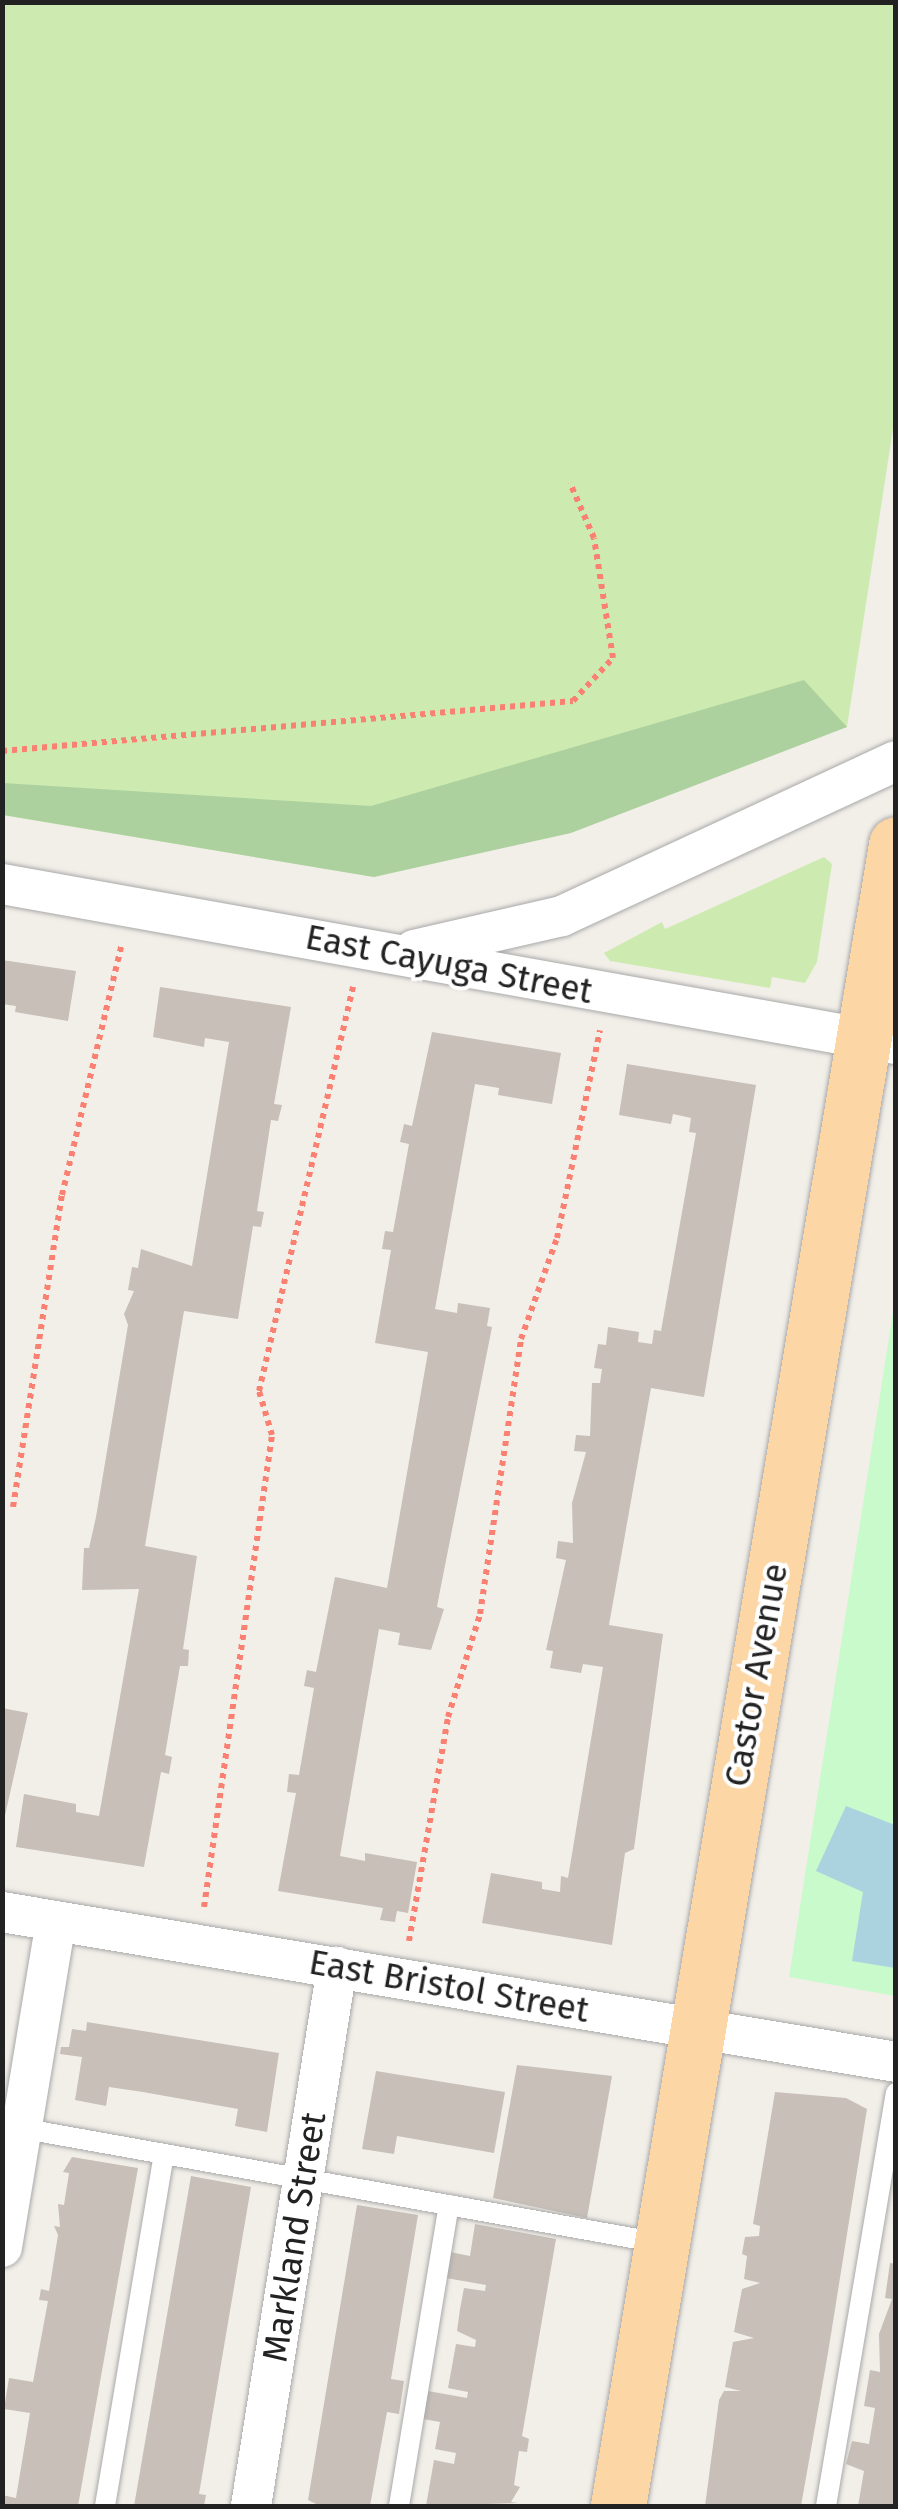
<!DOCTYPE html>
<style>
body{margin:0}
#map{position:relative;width:898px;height:2509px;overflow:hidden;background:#f2efe9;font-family:"Fira Sans",sans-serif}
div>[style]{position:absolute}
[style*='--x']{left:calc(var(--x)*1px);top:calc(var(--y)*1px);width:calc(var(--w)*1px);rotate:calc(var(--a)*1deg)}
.grass>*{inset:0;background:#cdebb0}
.forest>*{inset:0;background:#add19e}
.park>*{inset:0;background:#c8facc}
.water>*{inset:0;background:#aad3df}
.building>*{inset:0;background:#c7bfb8}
.path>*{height:6px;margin-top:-3px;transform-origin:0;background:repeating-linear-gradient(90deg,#fa8072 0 5px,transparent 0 10px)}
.roads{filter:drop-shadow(0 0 2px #a9a9a9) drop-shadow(0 0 2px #a9a9a9)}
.service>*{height:20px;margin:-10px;padding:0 10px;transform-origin:10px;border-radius:10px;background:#fff}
.minor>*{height:40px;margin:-20px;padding:0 20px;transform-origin:20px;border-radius:20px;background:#fff}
.primary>*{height:55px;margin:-27.5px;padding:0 27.5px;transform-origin:27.5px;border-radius:27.5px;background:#fcd6a4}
span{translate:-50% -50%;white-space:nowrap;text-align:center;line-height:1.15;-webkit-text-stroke:8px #fff;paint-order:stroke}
.street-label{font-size:35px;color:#222}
.frame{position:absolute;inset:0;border:5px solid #222;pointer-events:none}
</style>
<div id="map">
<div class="grass">
<i style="clip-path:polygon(2px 3px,895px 3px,895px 416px,847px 727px,374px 877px,3px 815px)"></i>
<i style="clip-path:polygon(824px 857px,832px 864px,817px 962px,805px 983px,772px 977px,770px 988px,610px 961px,604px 953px,662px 922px,665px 929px)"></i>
</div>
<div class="forest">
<i style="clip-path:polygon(804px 680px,847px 727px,571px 833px,374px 877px,3px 815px,3px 783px,371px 806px)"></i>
</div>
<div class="park">
<i style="clip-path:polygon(895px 1299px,895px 1996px,789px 1977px)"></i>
</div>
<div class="water">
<i style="clip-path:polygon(846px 1806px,895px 1825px,895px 1968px,852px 1961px,863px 1892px,816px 1871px)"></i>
</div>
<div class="building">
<i style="clip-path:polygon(2px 960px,76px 971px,68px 1021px,15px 1012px,16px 1006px,2px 1004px)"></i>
<i style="clip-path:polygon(160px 987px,291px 1007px,274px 1104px,282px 1105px,278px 1121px,271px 1120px,257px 1211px,264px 1212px,261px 1227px,253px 1226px,238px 1319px,184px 1311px,145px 1546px,197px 1556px,183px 1649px,189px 1650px,188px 1666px,180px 1666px,165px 1755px,172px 1757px,169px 1774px,161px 1772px,144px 1867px,16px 1847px,24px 1794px,76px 1804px,76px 1812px,99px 1816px,139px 1589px,82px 1590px,84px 1548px,89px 1548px,96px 1517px,128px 1325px,124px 1314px,134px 1291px,128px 1290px,132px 1267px,138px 1268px,141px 1249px,192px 1266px,229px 1042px,205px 1038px,204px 1047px,153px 1037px)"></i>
<i style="clip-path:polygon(432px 1032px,561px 1053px,552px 1104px,498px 1095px,499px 1088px,475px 1084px,435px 1309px,457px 1313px,458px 1303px,490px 1308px,487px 1326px,492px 1327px,439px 1596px,437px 1607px,444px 1609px,431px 1650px,398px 1645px,400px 1633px,379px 1629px,340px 1856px,365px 1861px,365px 1853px,417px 1862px,408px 1913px,397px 1911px,395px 1922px,380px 1920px,383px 1908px,278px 1891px,296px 1793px,287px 1792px,289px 1774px,299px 1775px,314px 1688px,304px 1686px,307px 1670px,316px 1672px,335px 1577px,387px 1588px,428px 1352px,375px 1343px,391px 1250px,382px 1249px,385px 1231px,393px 1232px,409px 1144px,400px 1142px,404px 1124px,412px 1126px)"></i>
<i style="clip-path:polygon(627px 1064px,756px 1085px,704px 1397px,651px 1388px,609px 1625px,663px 1634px,634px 1849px,625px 1853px,612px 1945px,482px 1923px,491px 1873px,542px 1882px,542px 1889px,560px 1892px,561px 1876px,568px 1878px,603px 1667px,583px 1664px,581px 1673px,550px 1668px,553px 1651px,546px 1650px,566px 1560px,556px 1558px,558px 1541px,573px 1543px,572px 1503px,586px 1452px,574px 1451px,576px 1435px,590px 1436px,592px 1383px,600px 1383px,602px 1369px,594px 1368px,598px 1344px,606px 1345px,608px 1327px,639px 1332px,638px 1342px,652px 1344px,654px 1330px,661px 1331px,696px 1133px,689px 1132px,691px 1118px,673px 1114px,671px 1124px,619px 1115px)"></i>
<i style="clip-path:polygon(2px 1708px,28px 1713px,4px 1820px,2px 1819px)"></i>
<i style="clip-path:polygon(87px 2022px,279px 2053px,267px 2132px,235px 2126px,238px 2109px,143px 2092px,109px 2087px,106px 2106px,75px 2100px,82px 2057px,60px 2054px,61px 2047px,69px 2047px,72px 2029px,86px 2031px)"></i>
<i style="clip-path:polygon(517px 2065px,612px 2076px,587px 2218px,493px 2198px)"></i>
<i style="clip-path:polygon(376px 2071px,505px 2092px,494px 2153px,397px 2136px,394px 2154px,362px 2149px)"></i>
<i style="clip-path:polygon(775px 2092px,846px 2098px,867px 2109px,828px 2353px,801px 2506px,705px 2506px,719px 2400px,724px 2391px,741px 2391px,725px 2387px,733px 2342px,754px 2338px,734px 2332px,742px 2289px,760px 2283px,744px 2279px,747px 2256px,742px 2254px,745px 2237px,759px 2236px,760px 2226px,753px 2224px)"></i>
<i style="clip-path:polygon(72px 2157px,138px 2168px,78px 2506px,2px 2506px,2px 2495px,16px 2498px,30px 2413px,4px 2409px,9px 2378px,33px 2382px,48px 2301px,39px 2300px,41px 2289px,49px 2291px,58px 2235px,54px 2226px,60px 2227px,58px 2204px,64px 2205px,69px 2173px,63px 2172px)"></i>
<i style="clip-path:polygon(191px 2176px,251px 2187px,199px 2494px,206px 2495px,204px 2506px,134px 2506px)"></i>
<i style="clip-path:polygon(357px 2205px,418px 2215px,391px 2379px,404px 2381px,399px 2414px,387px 2412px,370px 2506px,320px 2506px,308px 2500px)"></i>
<i style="clip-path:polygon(475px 2224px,556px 2239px,522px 2436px,529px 2439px,527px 2452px,519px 2451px,514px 2485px,520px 2487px,511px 2502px,518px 2503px,426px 2506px,434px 2460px,454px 2464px,456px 2453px,435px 2449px,440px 2422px,423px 2419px,428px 2391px,467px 2398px,468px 2392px,448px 2388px,456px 2344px,475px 2347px,476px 2340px,457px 2331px,460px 2309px,464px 2288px,485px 2291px,486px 2285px,446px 2278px,450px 2252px,470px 2256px)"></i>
<i style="clip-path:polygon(890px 2263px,896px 2264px,896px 2506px,858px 2506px,864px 2471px,846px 2464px,852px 2441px,869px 2444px,875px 2408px,864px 2406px,870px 2370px,880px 2372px,879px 2334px,892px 2299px,885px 2298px)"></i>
</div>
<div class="path">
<i style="--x:2;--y:751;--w:573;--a:-5"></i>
<i style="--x:573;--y:701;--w:59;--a:-47.1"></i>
<i style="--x:613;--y:658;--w:121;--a:-99"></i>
<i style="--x:594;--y:538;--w:60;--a:-113.6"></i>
<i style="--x:13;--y:1507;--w:316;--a:-81.1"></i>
<i style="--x:62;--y:1195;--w:258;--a:-76.6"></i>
<i style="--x:204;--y:1907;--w:477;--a:-81.8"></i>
<i style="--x:272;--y:1435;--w:46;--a:-106.5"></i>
<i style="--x:259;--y:1391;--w:415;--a:-76.9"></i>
<i style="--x:409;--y:1941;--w:227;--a:-80.1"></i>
<i style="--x:448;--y:1717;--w:108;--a:-72.7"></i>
<i style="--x:480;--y:1614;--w:278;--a:-81.5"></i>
<i style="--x:521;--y:1339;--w:107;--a:-70.4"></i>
<i style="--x:557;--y:1238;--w:212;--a:-78.3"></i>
</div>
<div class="roads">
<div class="service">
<i style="--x:14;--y:2127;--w:656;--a:10.18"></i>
<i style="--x:105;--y:2506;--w:357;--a:-80.5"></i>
<i style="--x:399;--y:2506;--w:305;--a:-80.6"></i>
<i style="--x:826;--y:2506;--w:419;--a:-80.4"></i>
</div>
<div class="minor">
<i style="--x:2;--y:884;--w:908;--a:10.15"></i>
<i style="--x:414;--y:950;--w:152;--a:-12.9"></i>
<i style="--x:562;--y:916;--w:368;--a:-24.9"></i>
<i style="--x:2;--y:1912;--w:906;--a:9.52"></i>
<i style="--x:2;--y:2247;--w:330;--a:-80.6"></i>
<i style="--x:251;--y:2506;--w:546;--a:-80.93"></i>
</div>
<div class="primary">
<i style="--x:618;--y:2506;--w:1685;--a:-80.5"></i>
</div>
</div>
<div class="street-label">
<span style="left:449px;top:964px;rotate:11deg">East Cayuga Street</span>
<span style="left:756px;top:1675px;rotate:-80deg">Castor Avenue</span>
<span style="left:449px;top:1986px;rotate:10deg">East Bristol Street</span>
<span style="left:294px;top:2237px;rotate:-81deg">Markland Street</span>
</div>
<div class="frame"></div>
</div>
